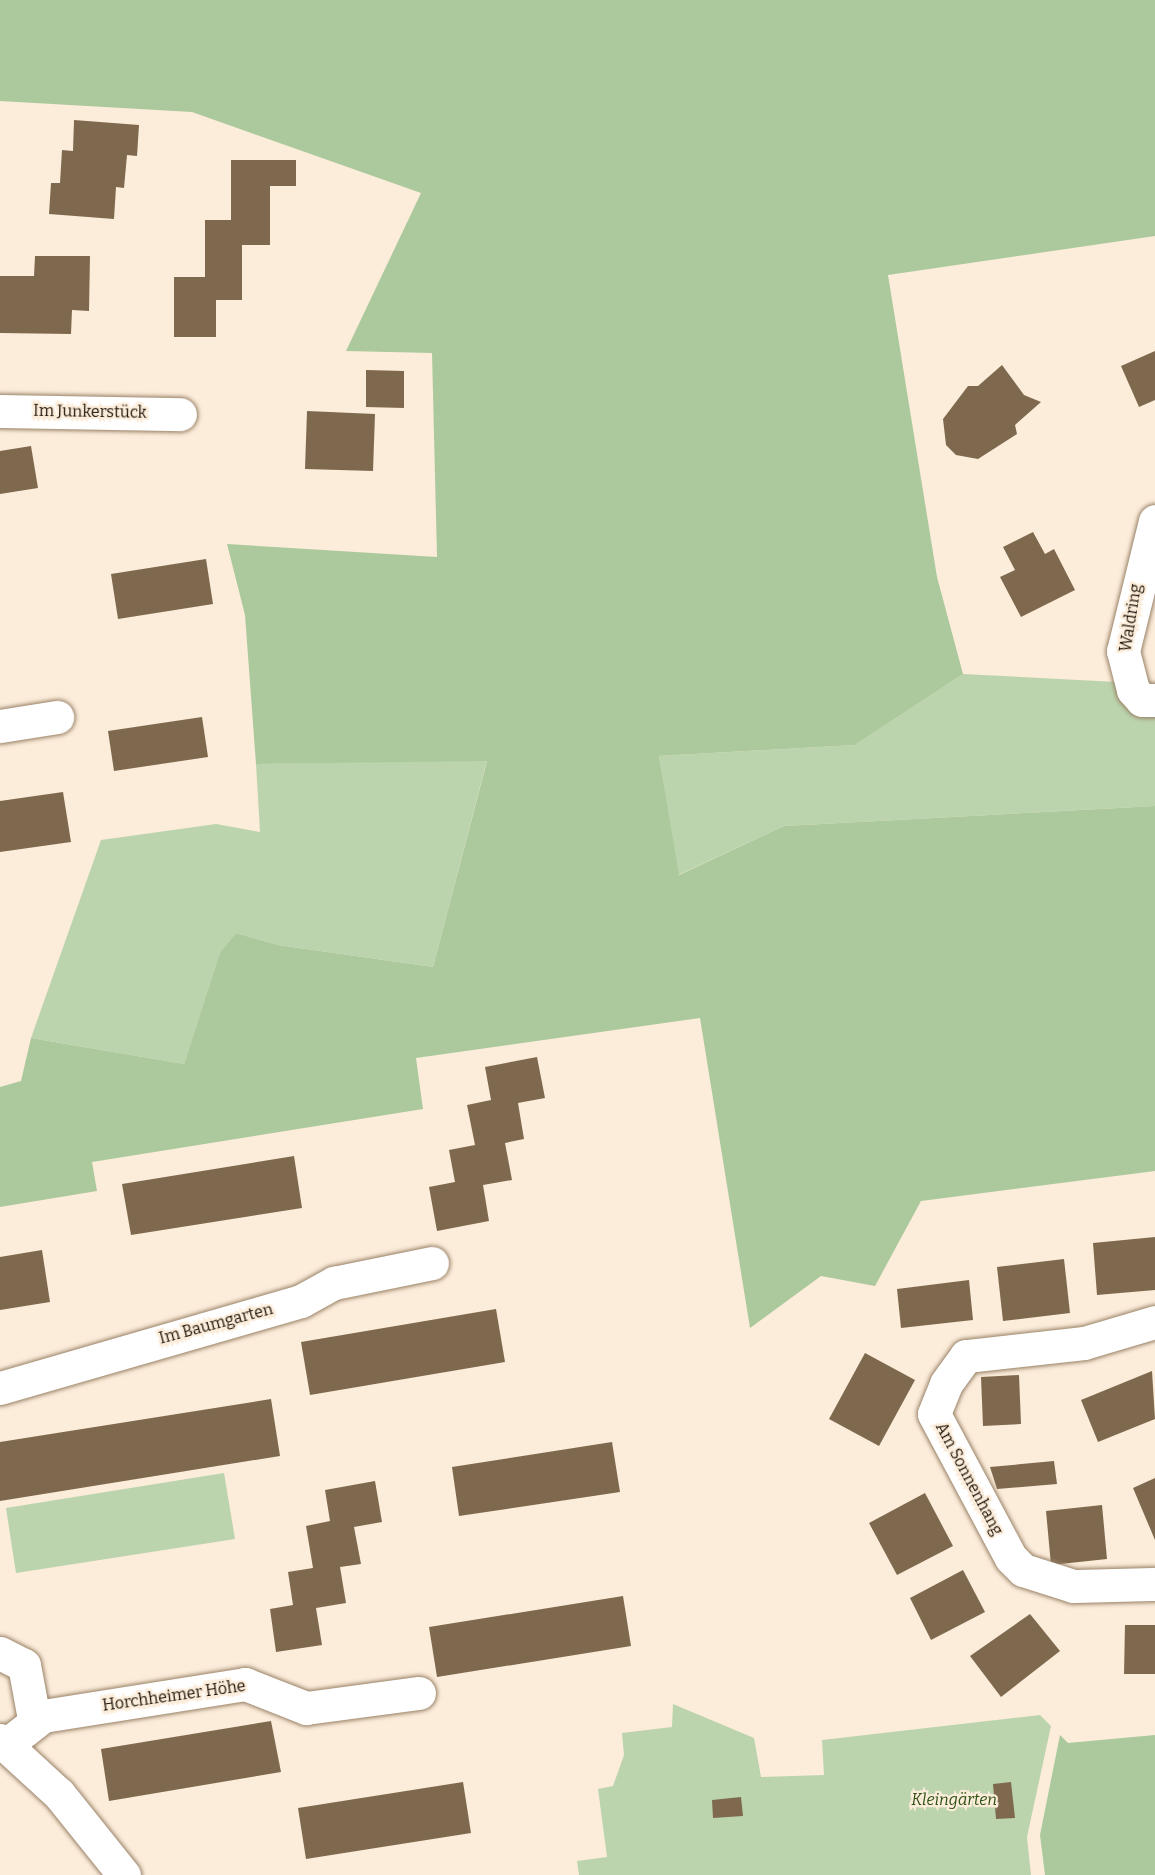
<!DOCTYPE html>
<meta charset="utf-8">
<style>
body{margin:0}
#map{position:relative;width:1155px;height:1875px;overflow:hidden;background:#fcecda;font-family:Bitter,serif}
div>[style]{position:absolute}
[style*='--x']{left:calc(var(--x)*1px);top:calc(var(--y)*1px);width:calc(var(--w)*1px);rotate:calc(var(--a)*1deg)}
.green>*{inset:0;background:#bbd4ae}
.forest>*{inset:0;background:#abc99d}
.building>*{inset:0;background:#7f694e}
.roads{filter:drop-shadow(0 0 2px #998267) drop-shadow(0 0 2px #998267)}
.minor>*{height:33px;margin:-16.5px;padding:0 16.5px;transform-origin:16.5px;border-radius:16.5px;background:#fff}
span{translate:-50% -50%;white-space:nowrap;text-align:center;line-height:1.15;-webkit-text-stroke:4.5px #fcecda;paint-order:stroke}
.street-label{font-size:16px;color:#1c1308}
.park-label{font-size:16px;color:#2d5214;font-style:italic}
</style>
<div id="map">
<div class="green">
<i style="clip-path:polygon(963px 674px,1155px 684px,1155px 806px,784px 826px,678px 875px,659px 756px,855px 745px)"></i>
<i style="clip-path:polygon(487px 760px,433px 967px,278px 945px,236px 933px,220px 952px,184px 1064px,31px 1038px,101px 840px,216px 824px,260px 832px,256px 764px)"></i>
<i style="clip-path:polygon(224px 1473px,235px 1539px,16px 1573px,6px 1508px)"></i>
<i style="clip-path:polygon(673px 1704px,754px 1738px,761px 1777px,824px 1775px,822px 1740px,1040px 1715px,1051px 1726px,1027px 1837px,1031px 1875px,579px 1875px,577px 1861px,607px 1857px,598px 1789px,613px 1786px,624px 1755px,622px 1733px,672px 1727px)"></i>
</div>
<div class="forest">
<i style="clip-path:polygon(0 0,1155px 0,1155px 236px,888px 275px,937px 577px,963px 674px,855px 745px,659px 756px,679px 875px,784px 826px,1155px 806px,1155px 1171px,921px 1201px,875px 1286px,821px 1276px,750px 1328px,700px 1018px,416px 1058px,423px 1109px,92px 1162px,97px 1191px,0 1207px,0 1087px,21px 1081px,31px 1038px,184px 1064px,220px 952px,236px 933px,278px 945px,433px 967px,487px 761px,256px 764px,245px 615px,227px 544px,437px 557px,432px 353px,346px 351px,421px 193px,192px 112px,0 101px)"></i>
<i style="clip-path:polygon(1060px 1735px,1068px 1743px,1155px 1735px,1155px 1875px,1045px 1875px,1040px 1835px)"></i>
</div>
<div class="building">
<i style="clip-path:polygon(74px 120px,139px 125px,137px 156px,127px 155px,124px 188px,116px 187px,114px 219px,49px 214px,51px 183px,60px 183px,62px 150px,73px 151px)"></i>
<i style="clip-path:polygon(231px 160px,296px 160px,296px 186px,270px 186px,270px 245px,242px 245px,242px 300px,216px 300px,216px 337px,174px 337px,174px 277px,205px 277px,205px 220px,231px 220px)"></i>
<i style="clip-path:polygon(35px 256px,90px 256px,89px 311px,72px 310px,71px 334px,0 333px,0 276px,34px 276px)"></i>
<i style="clip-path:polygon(1155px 351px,1155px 400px,1139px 407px,1121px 366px)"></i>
<i style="clip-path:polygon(1002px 365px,1024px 395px,1041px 402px,1015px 425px,1017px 434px,978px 459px,956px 455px,946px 445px,943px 419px,968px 386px,978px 386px)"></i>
<i style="clip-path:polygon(366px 370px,404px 371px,404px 408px,366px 407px)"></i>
<i style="clip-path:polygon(307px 411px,375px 414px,373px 471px,305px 469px)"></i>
<i style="clip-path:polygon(31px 446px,38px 488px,0 494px,0 451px)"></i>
<i style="clip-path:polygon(1033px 532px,1045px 554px,1054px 549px,1075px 590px,1021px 617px,1000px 577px,1015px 570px,1003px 547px)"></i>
<i style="clip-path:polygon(206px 559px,213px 604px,118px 619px,111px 574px)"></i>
<i style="clip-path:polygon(202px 717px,208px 757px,114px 771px,108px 731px)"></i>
<i style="clip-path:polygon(63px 792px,71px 842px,0 852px,0 801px)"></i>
<i style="clip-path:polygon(537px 1057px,545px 1098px,518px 1103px,524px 1139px,505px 1143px,512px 1180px,483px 1185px,489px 1221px,437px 1231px,429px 1187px,455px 1182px,449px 1150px,475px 1145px,467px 1105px,491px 1100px,485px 1067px)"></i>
<i style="clip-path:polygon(294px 1156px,302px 1208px,131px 1235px,122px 1184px)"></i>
<i style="clip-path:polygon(1155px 1237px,1155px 1290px,1097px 1295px,1093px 1243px)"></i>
<i style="clip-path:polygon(42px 1250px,50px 1302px,0 1310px,0 1257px)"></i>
<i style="clip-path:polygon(1064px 1259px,1070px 1313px,1003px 1321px,997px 1267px)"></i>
<i style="clip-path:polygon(969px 1280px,973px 1320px,901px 1328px,897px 1289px)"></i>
<i style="clip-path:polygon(496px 1309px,505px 1362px,310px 1395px,301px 1342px)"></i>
<i style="clip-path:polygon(865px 1353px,915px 1380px,879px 1446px,829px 1419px)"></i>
<i style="clip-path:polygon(1152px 1371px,1155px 1419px,1098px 1442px,1081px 1400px)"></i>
<i style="clip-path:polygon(1019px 1375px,1021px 1424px,983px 1426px,981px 1377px)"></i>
<i style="clip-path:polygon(271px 1399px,280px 1456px,0 1501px,0 1442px)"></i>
<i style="clip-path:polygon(612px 1442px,620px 1492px,459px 1516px,452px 1467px)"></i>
<i style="clip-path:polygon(1054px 1461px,1057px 1484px,997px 1489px,990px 1467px)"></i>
<i style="clip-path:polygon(1155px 1478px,1155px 1540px,1133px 1488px)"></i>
<i style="clip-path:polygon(375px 1481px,382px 1522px,354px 1527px,361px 1564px,340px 1567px,346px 1603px,316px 1608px,322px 1645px,276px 1652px,270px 1609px,293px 1605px,288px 1572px,313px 1568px,306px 1526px,330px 1521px,325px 1490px)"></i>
<i style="clip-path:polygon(925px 1493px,953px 1546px,897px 1575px,869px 1523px)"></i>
<i style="clip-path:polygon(1102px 1505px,1107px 1559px,1051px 1565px,1046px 1511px)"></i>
<i style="clip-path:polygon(963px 1570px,985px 1612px,931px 1640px,910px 1598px)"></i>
<i style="clip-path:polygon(623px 1596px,631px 1646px,437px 1677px,429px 1627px)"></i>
<i style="clip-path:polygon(1030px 1614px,1060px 1651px,1001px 1697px,970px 1656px)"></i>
<i style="clip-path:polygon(1125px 1625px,1155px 1625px,1155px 1674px,1124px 1674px)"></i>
<i style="clip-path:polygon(271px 1721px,281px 1772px,109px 1801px,101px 1749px)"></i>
<i style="clip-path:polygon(463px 1782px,471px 1833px,306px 1859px,298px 1808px)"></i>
<i style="clip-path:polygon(1011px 1782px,1015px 1818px,996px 1819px,993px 1784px)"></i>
<i style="clip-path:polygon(741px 1797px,743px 1816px,713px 1818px,712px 1800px)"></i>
</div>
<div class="roads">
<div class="minor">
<i style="--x:0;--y:411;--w:180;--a:1"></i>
<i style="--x:1155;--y:521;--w:134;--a:103.8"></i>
<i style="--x:1123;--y:651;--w:40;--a:75.6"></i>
<i style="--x:1133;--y:690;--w:13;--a:48"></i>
<i style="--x:1142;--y:700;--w:13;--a:0"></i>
<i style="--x:0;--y:726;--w:58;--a:-9"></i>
<i style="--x:1155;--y:1322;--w:74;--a:163.5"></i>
<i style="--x:1084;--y:1343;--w:119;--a:173.7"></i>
<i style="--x:966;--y:1356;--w:34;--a:126"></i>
<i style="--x:946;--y:1384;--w:32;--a:112"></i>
<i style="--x:934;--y:1414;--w:163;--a:61.9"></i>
<i style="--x:1011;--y:1558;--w:17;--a:45"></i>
<i style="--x:1023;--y:1570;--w:52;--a:17.7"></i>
<i style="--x:1073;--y:1586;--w:82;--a:-1.4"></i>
<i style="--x:0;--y:1388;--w:313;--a:-16.1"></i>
<i style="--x:301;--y:1301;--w:38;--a:-29"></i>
<i style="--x:334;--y:1283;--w:100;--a:-11.5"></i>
<i style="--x:0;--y:1653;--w:27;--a:27"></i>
<i style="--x:24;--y:1665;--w:55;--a:79.5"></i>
<i style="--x:0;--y:1740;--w:80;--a:42.5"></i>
<i style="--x:59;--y:1794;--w:104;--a:51.3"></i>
<i style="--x:6;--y:1745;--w:47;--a:-38.1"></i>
<i style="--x:43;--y:1716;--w:205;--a:-9"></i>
<i style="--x:245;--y:1684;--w:66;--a:21.5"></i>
<i style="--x:306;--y:1708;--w:114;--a:-7.6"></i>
</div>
</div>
<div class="street-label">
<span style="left:90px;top:412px;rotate:1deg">Im Junkerstück</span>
<span style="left:1131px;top:618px;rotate:-81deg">Waldring</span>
<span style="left:216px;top:1324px;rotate:-15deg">Im Baumgarten</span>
<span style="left:969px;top:1479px;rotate:62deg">Am Sonnenhang</span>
<span style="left:174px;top:1696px;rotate:-8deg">Horchheimer Höhe</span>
</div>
<div class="park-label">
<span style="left:954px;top:1800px">Kleingärten</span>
</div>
</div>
